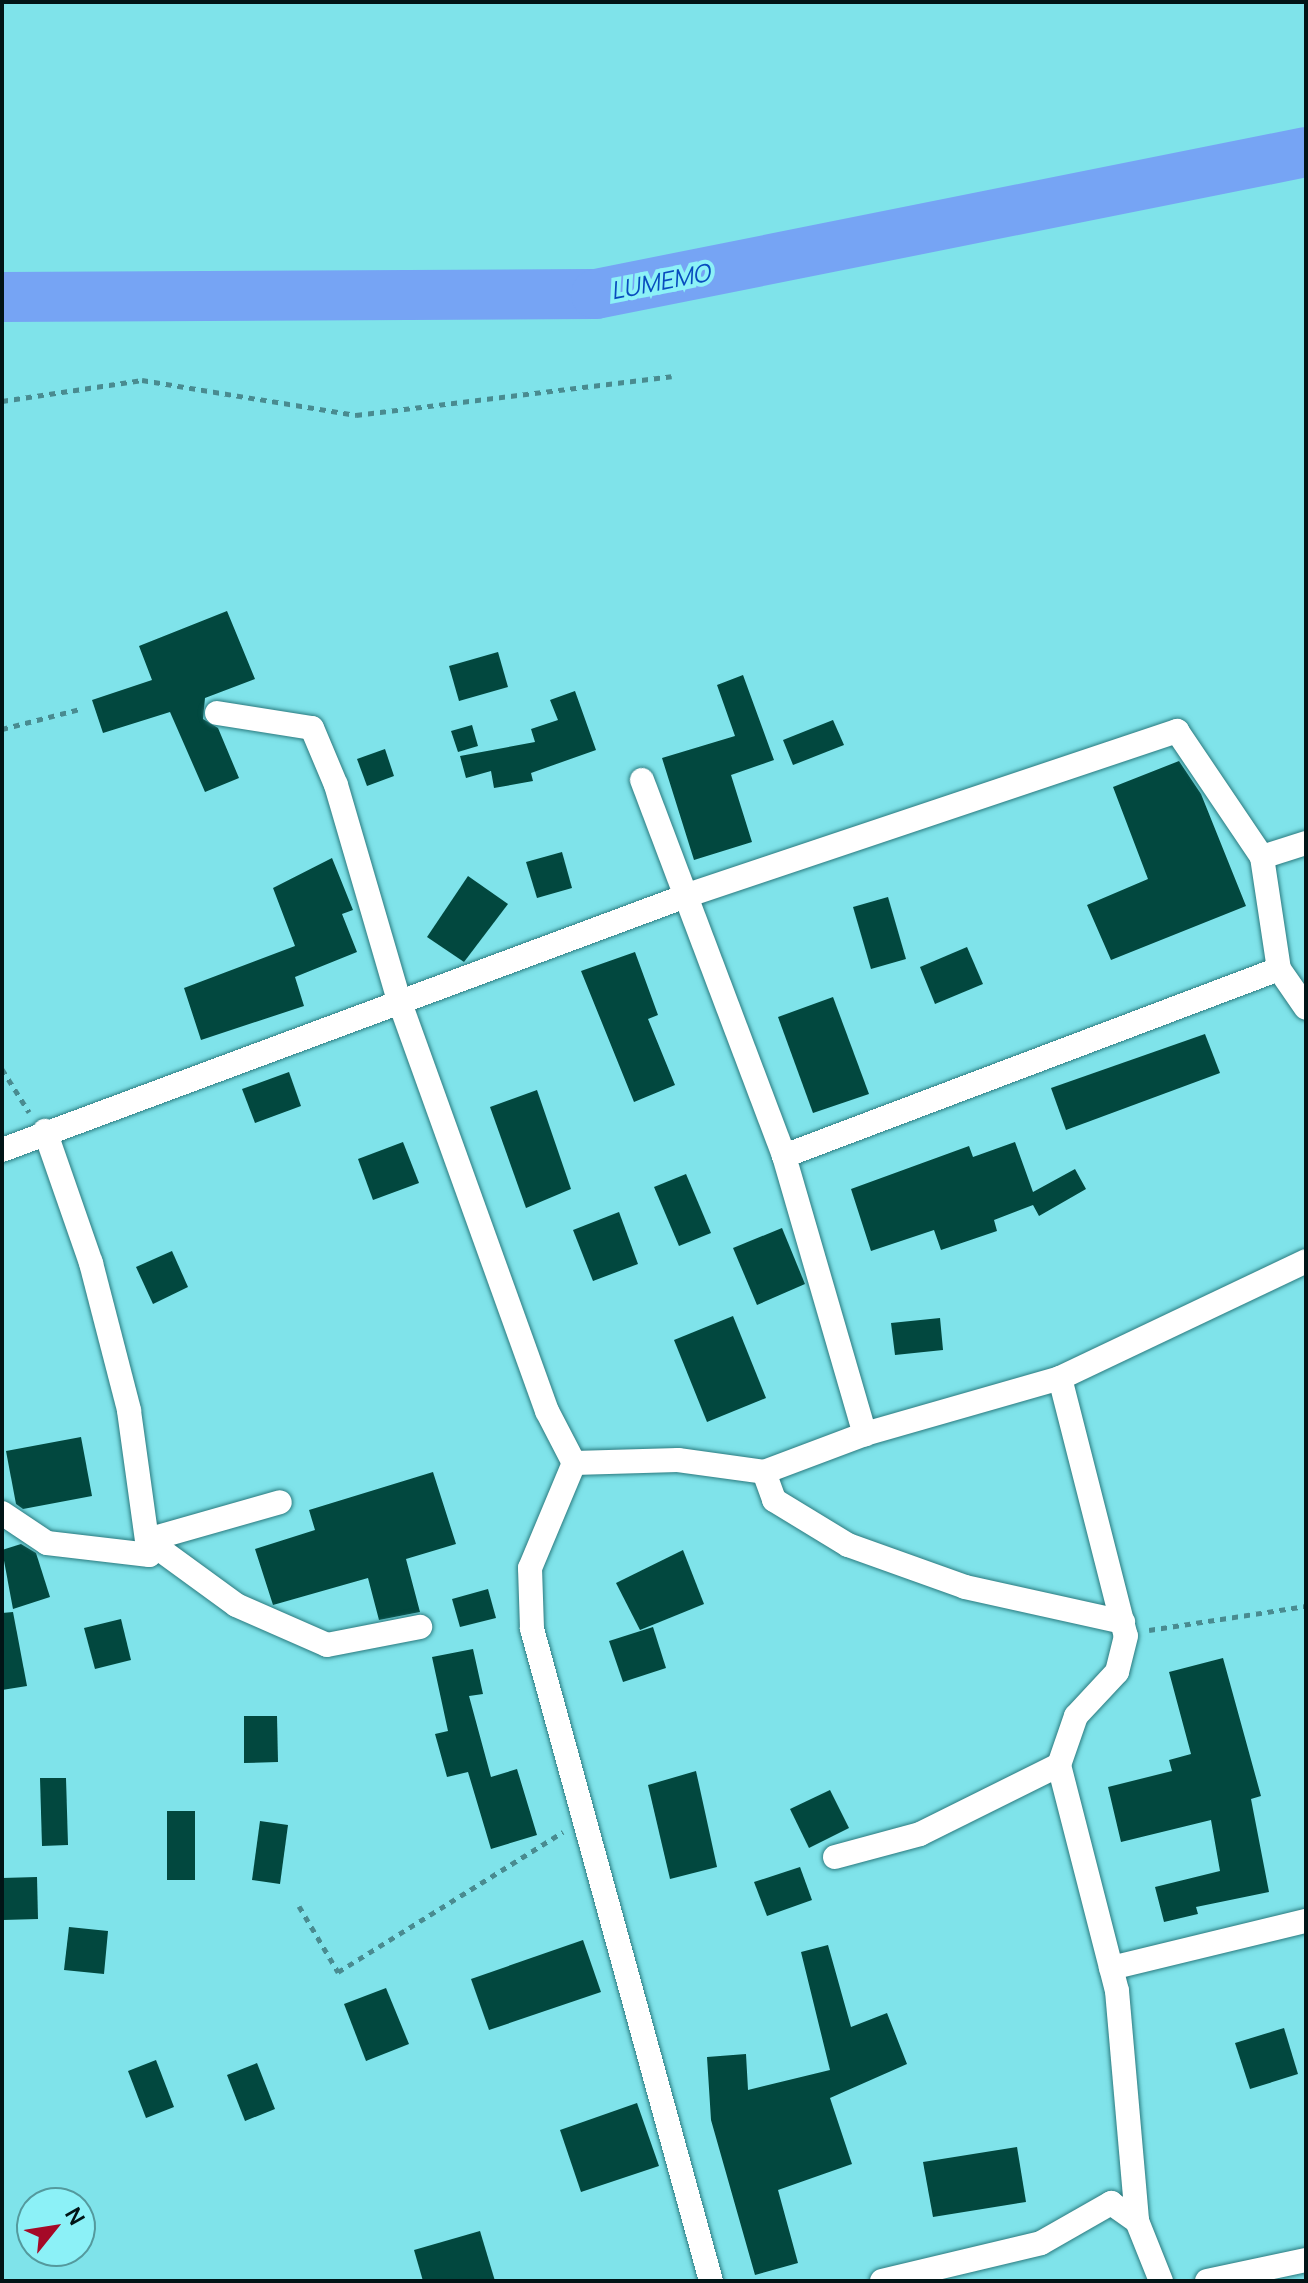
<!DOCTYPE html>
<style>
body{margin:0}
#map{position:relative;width:1308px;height:2283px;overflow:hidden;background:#7fe3ea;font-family:Manrope,sans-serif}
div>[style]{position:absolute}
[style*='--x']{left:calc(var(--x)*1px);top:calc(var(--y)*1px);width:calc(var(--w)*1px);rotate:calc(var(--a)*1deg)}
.river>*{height:50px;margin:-25px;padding:0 25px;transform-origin:25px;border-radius:25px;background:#76a4f4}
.building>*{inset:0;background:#02483f}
.path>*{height:5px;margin-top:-2.5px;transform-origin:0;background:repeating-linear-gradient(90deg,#498b90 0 6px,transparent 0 12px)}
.roads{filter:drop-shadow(0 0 2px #2b7a7f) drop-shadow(0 0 2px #2b7a7f)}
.street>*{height:24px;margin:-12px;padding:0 12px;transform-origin:12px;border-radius:12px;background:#fff}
span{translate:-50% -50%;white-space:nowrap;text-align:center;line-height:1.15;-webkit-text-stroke:8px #8cf1f7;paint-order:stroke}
.water-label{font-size:24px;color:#084cbe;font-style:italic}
.frame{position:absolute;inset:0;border:4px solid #011416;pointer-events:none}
.north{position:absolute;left:16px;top:2187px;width:80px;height:80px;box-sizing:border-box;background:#8cf1f7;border:2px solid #54999d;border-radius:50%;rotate:60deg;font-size:22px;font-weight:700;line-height:32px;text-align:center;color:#011416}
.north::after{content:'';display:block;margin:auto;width:28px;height:36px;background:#a50927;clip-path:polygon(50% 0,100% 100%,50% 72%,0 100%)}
</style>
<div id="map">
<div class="river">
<i style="--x:2;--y:297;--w:594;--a:-0.29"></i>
<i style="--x:596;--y:294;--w:724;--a:-11.31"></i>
</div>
<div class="building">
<i style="clip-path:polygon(227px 611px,255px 679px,205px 698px,203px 719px,218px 728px,239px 778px,205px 792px,170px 712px,103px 733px,92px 700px,152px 680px,139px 646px)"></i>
<i style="clip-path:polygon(498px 652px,508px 687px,459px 701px,449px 666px)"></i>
<i style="clip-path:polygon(743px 675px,774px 760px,731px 775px,752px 842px,694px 860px,662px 758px,735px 736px,717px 685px)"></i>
<i style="clip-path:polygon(575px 691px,596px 750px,531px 773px,533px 781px,494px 788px,491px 771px,466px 778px,460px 756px,535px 742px,531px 729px,558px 720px,550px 700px)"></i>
<i style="clip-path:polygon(833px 720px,844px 745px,793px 765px,783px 740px)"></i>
<i style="clip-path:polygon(472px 725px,478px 746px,458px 752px,451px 731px)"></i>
<i style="clip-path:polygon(385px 749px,394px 776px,367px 786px,357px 759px)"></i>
<i style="clip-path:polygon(1179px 761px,1201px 794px,1246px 906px,1111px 960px,1087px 905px,1148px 879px,1113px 787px)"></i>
<i style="clip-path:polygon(562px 852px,572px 888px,537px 898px,526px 862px)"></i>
<i style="clip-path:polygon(332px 858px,353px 910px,342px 914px,357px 952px,295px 977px,304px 1006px,201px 1040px,184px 988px,295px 946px,273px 888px)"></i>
<i style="clip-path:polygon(468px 876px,508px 904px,464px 962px,427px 937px)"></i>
<i style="clip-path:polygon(888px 897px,906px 959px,871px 969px,853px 907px)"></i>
<i style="clip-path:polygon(967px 947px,983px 984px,935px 1004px,920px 967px)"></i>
<i style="clip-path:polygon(635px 952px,658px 1015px,648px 1019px,675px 1085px,634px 1102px,581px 971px)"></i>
<i style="clip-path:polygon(833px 997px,869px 1094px,813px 1113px,778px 1017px)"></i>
<i style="clip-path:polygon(1205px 1034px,1220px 1073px,1066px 1130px,1051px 1088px)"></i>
<i style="clip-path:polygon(289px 1072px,301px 1106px,255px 1123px,242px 1089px)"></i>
<i style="clip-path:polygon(537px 1090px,571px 1189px,526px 1208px,490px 1107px)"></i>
<i style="clip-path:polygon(403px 1142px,419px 1183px,373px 1200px,358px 1159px)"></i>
<i style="clip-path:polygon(1015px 1142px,1033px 1192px,1075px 1169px,1086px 1189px,1039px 1216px,1033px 1205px,994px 1220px,997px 1231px,941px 1250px,934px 1230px,871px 1251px,851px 1189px,969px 1146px,973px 1157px)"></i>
<i style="clip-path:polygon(686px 1174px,711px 1233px,679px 1246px,654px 1187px)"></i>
<i style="clip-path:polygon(619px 1212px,638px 1264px,593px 1281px,573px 1230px)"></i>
<i style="clip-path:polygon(782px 1228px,805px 1284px,757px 1305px,733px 1248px)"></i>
<i style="clip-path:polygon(172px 1251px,188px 1287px,153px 1304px,136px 1267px)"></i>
<i style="clip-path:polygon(733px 1316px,766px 1398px,707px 1422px,674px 1340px)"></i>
<i style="clip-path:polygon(940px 1318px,943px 1350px,895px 1355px,891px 1323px)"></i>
<i style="clip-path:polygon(81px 1437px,92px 1496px,23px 1509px,16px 1504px,6px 1451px)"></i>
<i style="clip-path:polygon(433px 1472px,456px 1544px,406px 1559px,420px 1612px,379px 1620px,368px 1578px,273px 1605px,255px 1549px,315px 1530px,309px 1510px)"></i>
<i style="clip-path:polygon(21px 1544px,36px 1553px,50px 1597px,13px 1609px,2px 1550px)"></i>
<i style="clip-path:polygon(683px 1550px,704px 1604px,640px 1630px,616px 1583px)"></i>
<i style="clip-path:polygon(488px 1589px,496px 1618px,460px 1627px,452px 1599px)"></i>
<i style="clip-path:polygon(13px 1612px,27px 1686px,2px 1690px,2px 1613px)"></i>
<i style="clip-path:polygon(121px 1619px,131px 1660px,95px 1669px,84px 1628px)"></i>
<i style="clip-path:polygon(653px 1627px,666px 1668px,623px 1682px,609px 1641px)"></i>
<i style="clip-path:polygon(473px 1649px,483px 1694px,469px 1696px,491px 1777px,517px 1769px,537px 1835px,491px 1849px,468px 1772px,447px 1777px,435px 1734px,448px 1731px,432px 1657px)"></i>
<i style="clip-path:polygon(1223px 1658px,1261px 1796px,1251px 1799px,1269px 1892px,1196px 1907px,1198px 1914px,1164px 1922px,1155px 1887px,1220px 1871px,1211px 1820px,1121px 1842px,1108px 1787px,1172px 1771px,1169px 1760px,1191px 1754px,1169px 1672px)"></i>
<i style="clip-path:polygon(244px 1716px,277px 1716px,278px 1762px,244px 1763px)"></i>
<i style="clip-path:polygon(696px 1771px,717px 1867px,670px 1879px,648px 1785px)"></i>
<i style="clip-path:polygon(40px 1778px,66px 1778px,68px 1845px,42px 1846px)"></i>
<i style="clip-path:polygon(830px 1790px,849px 1828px,809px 1848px,790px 1809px)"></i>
<i style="clip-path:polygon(167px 1811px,195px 1811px,195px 1880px,167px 1880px)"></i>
<i style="clip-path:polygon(260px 1821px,288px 1825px,280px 1884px,252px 1880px)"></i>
<i style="clip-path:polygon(800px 1867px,812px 1900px,767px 1916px,754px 1882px)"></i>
<i style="clip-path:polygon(37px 1877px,38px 1919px,3px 1920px,2px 1878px)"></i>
<i style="clip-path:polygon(69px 1927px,108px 1931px,104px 1974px,64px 1970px)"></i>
<i style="clip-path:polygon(583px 1940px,601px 1992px,489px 2030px,471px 1979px)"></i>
<i style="clip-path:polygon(828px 1945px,851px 2027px,887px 2013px,907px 2064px,830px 2098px,852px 2164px,778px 2190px,798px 2263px,755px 2275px,711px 2120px,707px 2057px,746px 2054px,748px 2090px,830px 2070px,801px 1952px)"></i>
<i style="clip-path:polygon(386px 1988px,409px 2044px,366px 2061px,344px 2004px)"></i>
<i style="clip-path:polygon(1284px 2028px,1298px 2074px,1250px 2089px,1235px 2043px)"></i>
<i style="clip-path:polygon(156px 2060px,174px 2107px,146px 2118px,128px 2071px)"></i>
<i style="clip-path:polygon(257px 2063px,275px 2109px,245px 2121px,227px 2075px)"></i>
<i style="clip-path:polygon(637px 2103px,659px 2166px,581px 2192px,560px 2130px)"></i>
<i style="clip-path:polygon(1017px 2147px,1026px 2202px,933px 2217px,923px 2162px)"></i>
<i style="clip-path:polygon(480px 2231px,495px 2281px,423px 2281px,414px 2250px)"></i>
</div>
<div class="path">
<i style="--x:2;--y:401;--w:142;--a:-8.5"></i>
<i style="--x:142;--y:380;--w:217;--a:9.3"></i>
<i style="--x:356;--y:415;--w:318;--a:-7"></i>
<i style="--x:2;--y:729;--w:81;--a:-14.4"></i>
<i style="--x:2;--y:1069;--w:51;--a:57.9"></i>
<i style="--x:1149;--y:1630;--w:159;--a:-8.7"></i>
<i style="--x:299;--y:1906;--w:77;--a:59.4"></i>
<i style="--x:338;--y:1972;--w:265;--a:-31.9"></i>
</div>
<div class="roads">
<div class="street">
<i style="--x:217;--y:713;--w:96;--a:9"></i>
<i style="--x:312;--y:728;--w:62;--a:67.2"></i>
<i style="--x:336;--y:785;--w:224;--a:73.7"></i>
<i style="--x:399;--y:1000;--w:437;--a:70.2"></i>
<i style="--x:547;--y:1411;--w:59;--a:62.6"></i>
<i style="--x:574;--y:1463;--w:114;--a:112.7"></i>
<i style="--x:530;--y:1568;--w:61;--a:88.1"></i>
<i style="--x:532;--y:1629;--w:676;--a:74.65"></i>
<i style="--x:642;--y:780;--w:402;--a:69.3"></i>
<i style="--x:784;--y:1156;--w:290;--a:73.8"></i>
<i style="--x:1262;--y:857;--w:46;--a:-17.7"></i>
<i style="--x:2;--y:1150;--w:735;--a:-20.38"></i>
<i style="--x:691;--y:894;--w:513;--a:-18.54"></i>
<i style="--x:1177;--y:731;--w:152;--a:56"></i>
<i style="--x:1262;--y:857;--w:113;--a:81.4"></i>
<i style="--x:1279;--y:969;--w:47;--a:55.3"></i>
<i style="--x:784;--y:1156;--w:529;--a:-20.7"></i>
<i style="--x:1060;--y:1378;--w:266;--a:75.7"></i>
<i style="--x:1126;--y:1636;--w:37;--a:104"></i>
<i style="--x:1117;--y:1672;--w:60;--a:133"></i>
<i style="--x:1076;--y:1716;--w:52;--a:109.1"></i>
<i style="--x:1059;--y:1765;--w:233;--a:75.6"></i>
<i style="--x:1117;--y:1991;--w:231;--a:85"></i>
<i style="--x:574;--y:1463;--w:104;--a:-1.7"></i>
<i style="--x:678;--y:1460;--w:87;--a:7.9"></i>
<i style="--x:764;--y:1472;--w:108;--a:-20.6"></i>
<i style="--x:865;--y:1434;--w:203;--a:-16"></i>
<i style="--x:1060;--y:1378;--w:272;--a:-25.4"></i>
<i style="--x:764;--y:1472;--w:30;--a:70"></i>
<i style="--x:774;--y:1500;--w:87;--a:31.3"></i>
<i style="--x:848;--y:1545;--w:124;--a:19.7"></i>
<i style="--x:965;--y:1587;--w:162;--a:12.5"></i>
<i style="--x:2;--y:1513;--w:54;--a:33.7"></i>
<i style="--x:47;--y:1543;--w:103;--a:6.7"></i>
<i style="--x:149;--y:1555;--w:146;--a:-97.9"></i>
<i style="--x:129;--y:1410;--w:152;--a:-104.5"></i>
<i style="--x:91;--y:1263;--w:140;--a:-109.2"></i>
<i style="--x:147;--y:1540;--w:110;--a:36.1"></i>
<i style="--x:236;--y:1605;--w:99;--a:23.7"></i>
<i style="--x:327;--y:1645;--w:95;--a:-11"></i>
<i style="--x:147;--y:1540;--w:138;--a:-15.9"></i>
<i style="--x:835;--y:1857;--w:88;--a:-15.1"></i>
<i style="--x:920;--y:1834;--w:155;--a:-26.4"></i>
<i style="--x:1111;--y:1968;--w:201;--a:-13.6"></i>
<i style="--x:882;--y:2281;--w:163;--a:-13.4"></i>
<i style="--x:1041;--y:2243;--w:81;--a:-29.7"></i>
<i style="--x:1111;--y:2203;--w:32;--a:35"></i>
<i style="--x:1137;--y:2221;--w:65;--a:68.2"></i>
<i style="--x:1207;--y:2281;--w:101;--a:-12"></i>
</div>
</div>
<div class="water-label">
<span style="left:660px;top:281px;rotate:-11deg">LUMEMO</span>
</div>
<div class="frame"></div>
<div class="north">N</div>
</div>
